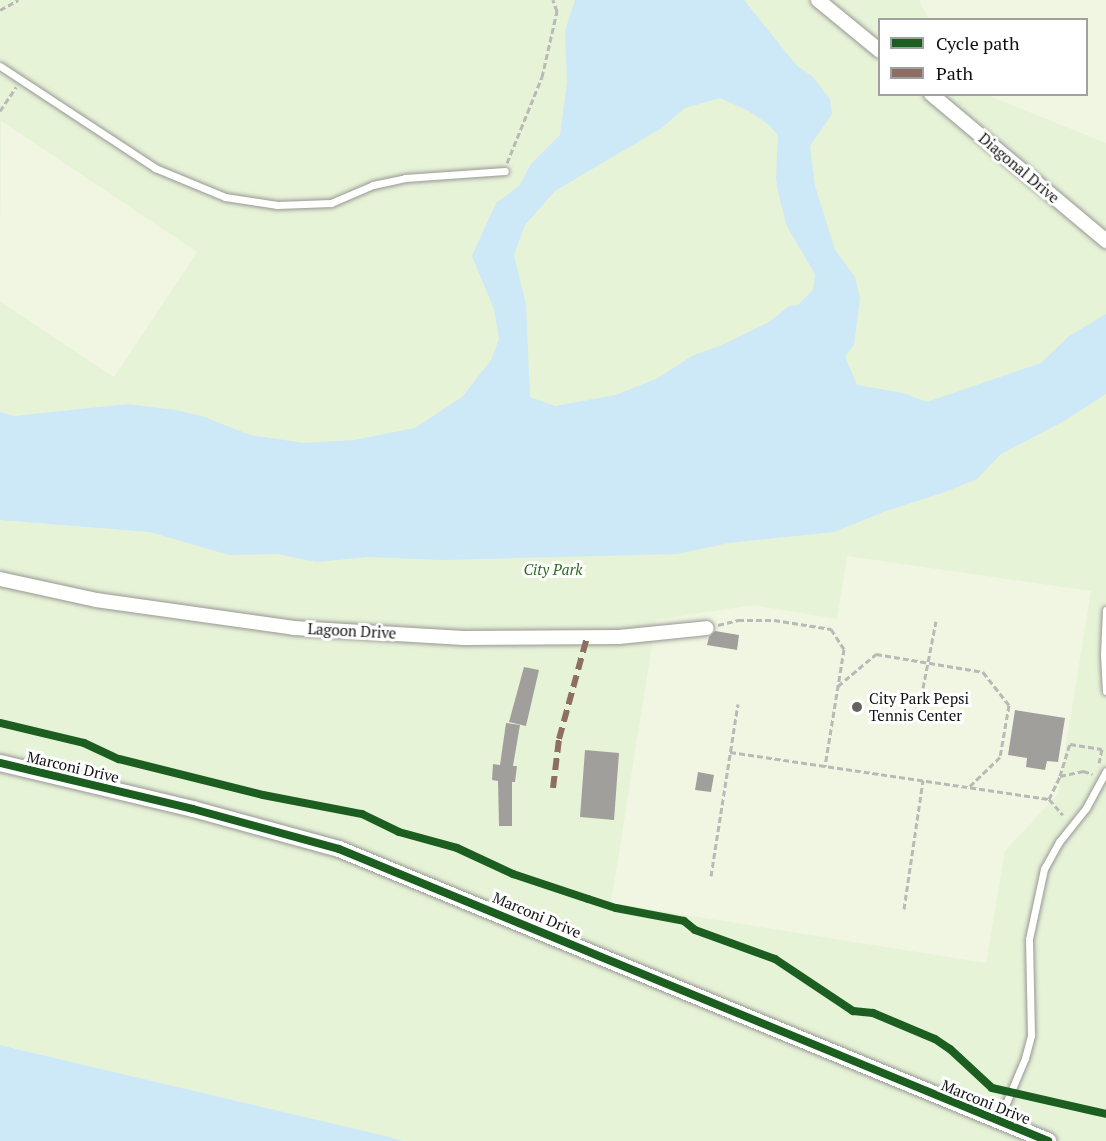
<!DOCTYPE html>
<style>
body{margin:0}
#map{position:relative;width:1106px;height:1141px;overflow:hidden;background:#fdfcf7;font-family:"PT Serif",serif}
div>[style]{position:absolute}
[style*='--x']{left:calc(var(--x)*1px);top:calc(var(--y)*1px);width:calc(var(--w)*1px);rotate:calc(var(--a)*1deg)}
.green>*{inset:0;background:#e7f3d7}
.pitch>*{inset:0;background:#f0f6e1}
.water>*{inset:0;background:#cde8f7}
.building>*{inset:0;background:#a19f9c}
.path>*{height:3px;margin-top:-1.5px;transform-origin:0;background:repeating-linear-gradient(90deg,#b9b9b8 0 6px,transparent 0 9px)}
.roads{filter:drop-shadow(0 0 2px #979795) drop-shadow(0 0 2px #979795)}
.service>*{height:7px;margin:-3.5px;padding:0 3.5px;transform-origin:3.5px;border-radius:3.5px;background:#fffffe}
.minor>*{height:14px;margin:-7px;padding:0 7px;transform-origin:7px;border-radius:7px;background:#fffffe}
.tertiary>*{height:16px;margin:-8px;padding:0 8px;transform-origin:8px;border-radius:8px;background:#fffffe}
.quiet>*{height:6px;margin-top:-3px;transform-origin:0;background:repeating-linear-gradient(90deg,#8d6e63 0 12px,transparent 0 18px)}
.cycleway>*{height:8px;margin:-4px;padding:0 4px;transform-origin:4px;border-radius:4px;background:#1b5e20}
.dots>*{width:16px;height:16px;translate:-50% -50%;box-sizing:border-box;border:3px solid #fff;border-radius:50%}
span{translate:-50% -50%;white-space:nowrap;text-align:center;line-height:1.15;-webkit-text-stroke:6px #fff;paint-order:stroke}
.street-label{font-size:15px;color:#111}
.park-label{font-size:15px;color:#2f6b1f;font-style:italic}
.poi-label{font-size:15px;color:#111}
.left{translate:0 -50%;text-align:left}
.legend{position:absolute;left:878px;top:18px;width:210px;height:78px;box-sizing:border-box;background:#fff;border:2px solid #a0a0a0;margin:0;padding:8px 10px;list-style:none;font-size:18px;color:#111}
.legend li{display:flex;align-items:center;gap:12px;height:30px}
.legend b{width:30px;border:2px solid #a0a0a0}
</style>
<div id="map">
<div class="green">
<i style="clip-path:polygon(evenodd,0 0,1106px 0,1106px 1141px,404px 1141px,0 1045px,0 0,880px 20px,1086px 20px,1086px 94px,880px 94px,880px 20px)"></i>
</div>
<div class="pitch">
<i style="clip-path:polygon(919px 0,1106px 0,1106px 143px,987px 95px,1086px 94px,1086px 20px,929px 19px)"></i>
<i style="clip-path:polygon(1px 121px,197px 252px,114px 377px,0 301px)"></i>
<i style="clip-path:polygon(847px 556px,1091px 591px,1058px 794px,1005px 851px,986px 963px,611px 903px,656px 620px,753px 605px,837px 619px)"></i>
</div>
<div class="water">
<i style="clip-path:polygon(evenodd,575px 0,744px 0,797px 66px,812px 76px,830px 99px,832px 114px,810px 146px,815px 186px,835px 250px,855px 277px,860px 298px,854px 345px,845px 356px,857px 385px,903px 393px,927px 402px,1041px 363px,1069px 336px,1106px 314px,1106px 394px,1064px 421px,1001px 454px,977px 479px,942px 493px,886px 511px,834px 532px,729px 543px,677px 554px,442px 560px,368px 557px,317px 562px,277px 554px,229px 555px,150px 532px,0 520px,0 412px,14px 416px,128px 404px,175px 410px,202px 416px,250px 435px,304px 443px,354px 440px,415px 428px,462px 397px,491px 360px,499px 339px,494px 309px,472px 256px,496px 203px,519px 186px,531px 164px,560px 135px,567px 82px,565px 31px,575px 0,720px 98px,747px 110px,768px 124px,778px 135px,776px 179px,779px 197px,787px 226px,815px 274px,813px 290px,798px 305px,789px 306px,769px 322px,722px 345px,692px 356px,658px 378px,616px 395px,555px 406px,530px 397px,526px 305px,514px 255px,525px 225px,555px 191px,660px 129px,685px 108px,720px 98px)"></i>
<i style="clip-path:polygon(0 1045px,385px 1136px,404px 1141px,0 1141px)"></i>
</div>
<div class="building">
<i style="clip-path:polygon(715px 631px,739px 635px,737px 650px,707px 645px,709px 637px)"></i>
<i style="clip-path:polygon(524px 667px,539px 670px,526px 726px,509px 722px)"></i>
<i style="clip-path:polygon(1015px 710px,1065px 718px,1058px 762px,1047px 761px,1045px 770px,1026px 767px,1027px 758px,1008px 755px)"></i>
<i style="clip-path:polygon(506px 723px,520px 725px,513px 766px,517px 766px,515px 782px,512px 782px,512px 826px,499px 826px,498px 781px,492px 780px,493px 764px,500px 765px)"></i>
<i style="clip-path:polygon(585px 750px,619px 753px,614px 820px,580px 817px)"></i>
<i style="clip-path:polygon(698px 772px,714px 775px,711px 792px,695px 790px)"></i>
</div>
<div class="path">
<i style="--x:0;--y:10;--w:21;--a:-29"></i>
<i style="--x:0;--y:111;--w:29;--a:-56"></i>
<i style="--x:507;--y:163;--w:93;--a:-67.9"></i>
<i style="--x:542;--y:77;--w:68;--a:-77.2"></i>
<i style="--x:557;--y:11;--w:12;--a:-110"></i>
<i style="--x:718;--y:625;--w:21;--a:-14"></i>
<i style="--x:738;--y:620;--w:36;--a:0"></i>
<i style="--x:774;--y:620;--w:58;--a:9"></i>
<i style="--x:831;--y:629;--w:24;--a:57"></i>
<i style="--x:844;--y:649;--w:119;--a:99.2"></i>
<i style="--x:838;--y:686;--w:50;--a:-40.1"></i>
<i style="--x:876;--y:654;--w:109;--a:9.5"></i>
<i style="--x:983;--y:672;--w:42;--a:51.8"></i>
<i style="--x:1009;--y:705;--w:53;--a:99.8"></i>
<i style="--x:1000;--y:757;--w:43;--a:135.9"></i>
<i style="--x:923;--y:688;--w:68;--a:-79"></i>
<i style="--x:730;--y:752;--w:322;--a:8.4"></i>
<i style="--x:1049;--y:799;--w:21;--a:49"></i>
<i style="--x:1060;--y:776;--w:24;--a:-12"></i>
<i style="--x:1083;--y:771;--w:10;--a:17"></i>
<i style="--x:1049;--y:799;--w:25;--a:-64"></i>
<i style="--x:1060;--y:776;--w:34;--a:-73"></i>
<i style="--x:1070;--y:744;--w:32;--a:9"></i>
<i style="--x:1102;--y:749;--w:14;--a:102"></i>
<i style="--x:711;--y:876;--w:174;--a:-81.1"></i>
<i style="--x:904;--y:909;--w:130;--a:-81.6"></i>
</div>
<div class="roads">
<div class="service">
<i style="--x:0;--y:66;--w:186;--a:33.3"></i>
<i style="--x:155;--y:168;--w:76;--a:22.5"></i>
<i style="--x:225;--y:197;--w:53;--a:8.7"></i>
<i style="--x:277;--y:205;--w:54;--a:-2.1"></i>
<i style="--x:331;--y:203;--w:46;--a:-23.2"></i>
<i style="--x:373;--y:185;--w:33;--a:-12"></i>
<i style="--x:405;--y:178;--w:100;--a:-4"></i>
<i style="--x:1106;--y:610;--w:44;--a:92.6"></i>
<i style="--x:1104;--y:654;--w:37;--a:87"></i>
<i style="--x:999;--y:1120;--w:67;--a:-67.2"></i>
<i style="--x:1025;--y:1058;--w:24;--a:-75"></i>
<i style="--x:1031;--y:1035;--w:96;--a:-91.2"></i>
<i style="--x:1029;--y:939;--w:72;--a:-77.9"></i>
<i style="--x:1044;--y:869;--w:31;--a:-61"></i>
<i style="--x:1059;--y:842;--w:43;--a:-51.5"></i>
<i style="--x:1086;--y:808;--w:42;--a:-61.6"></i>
</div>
<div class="minor">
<i style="--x:818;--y:0;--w:80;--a:39.4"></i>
<i style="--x:931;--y:94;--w:229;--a:40"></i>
<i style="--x:0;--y:579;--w:98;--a:12.3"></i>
<i style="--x:96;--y:600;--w:200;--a:8"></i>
<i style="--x:294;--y:628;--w:170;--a:3.4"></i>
<i style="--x:464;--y:638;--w:155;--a:-0.4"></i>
<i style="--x:619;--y:637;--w:88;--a:-5.8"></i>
</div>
<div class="tertiary">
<i style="--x:0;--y:763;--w:198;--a:13.4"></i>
<i style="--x:193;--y:809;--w:151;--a:15.3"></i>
<i style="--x:339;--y:849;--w:767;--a:22.38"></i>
</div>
</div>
<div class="quiet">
<i style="--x:553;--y:788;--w:49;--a:-83"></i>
<i style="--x:559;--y:739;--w:106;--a:-74.6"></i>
</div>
<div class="cycleway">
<i style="--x:0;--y:723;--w:86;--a:13.4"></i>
<i style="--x:84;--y:743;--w:38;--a:25"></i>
<i style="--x:119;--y:759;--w:148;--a:14"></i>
<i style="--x:263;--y:795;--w:101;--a:10.9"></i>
<i style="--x:362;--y:814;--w:41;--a:25.9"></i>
<i style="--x:399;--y:832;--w:60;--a:15.4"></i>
<i style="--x:457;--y:848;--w:62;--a:24.9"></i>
<i style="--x:513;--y:874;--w:79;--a:18.4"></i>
<i style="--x:588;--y:899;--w:29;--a:18"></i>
<i style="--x:616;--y:908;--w:69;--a:10.8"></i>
<i style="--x:684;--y:921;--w:14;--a:39"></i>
<i style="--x:695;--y:930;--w:85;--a:19.9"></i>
<i style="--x:775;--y:959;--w:94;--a:33.7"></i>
<i style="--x:853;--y:1011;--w:20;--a:6"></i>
<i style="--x:873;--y:1013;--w:67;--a:22.8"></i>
<i style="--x:935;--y:1039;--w:18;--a:34"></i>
<i style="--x:950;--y:1049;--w:57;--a:42.9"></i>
<i style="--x:992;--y:1088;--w:117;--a:12.8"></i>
<i style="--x:0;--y:763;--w:198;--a:13.4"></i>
<i style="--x:193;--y:809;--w:151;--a:15.3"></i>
<i style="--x:339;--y:849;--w:767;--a:22.38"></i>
</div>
<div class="dots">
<i style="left:857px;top:707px;background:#646362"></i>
</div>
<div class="street-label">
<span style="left:1019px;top:168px;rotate:40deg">Diagonal Drive</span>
<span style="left:352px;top:631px;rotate:3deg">Lagoon Drive</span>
<span style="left:73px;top:767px;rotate:13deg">Marconi Drive</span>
<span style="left:537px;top:915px;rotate:23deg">Marconi Drive</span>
<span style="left:986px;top:1102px;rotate:22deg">Marconi Drive</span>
</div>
<div class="park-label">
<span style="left:553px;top:570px">City Park</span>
</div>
<div class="poi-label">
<span class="left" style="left:869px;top:707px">City Park Pepsi<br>Tennis Center</span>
</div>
<ul class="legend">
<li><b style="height:8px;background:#1b5e20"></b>Cycle path</li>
<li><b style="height:8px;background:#8d6e63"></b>Path</li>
</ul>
</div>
